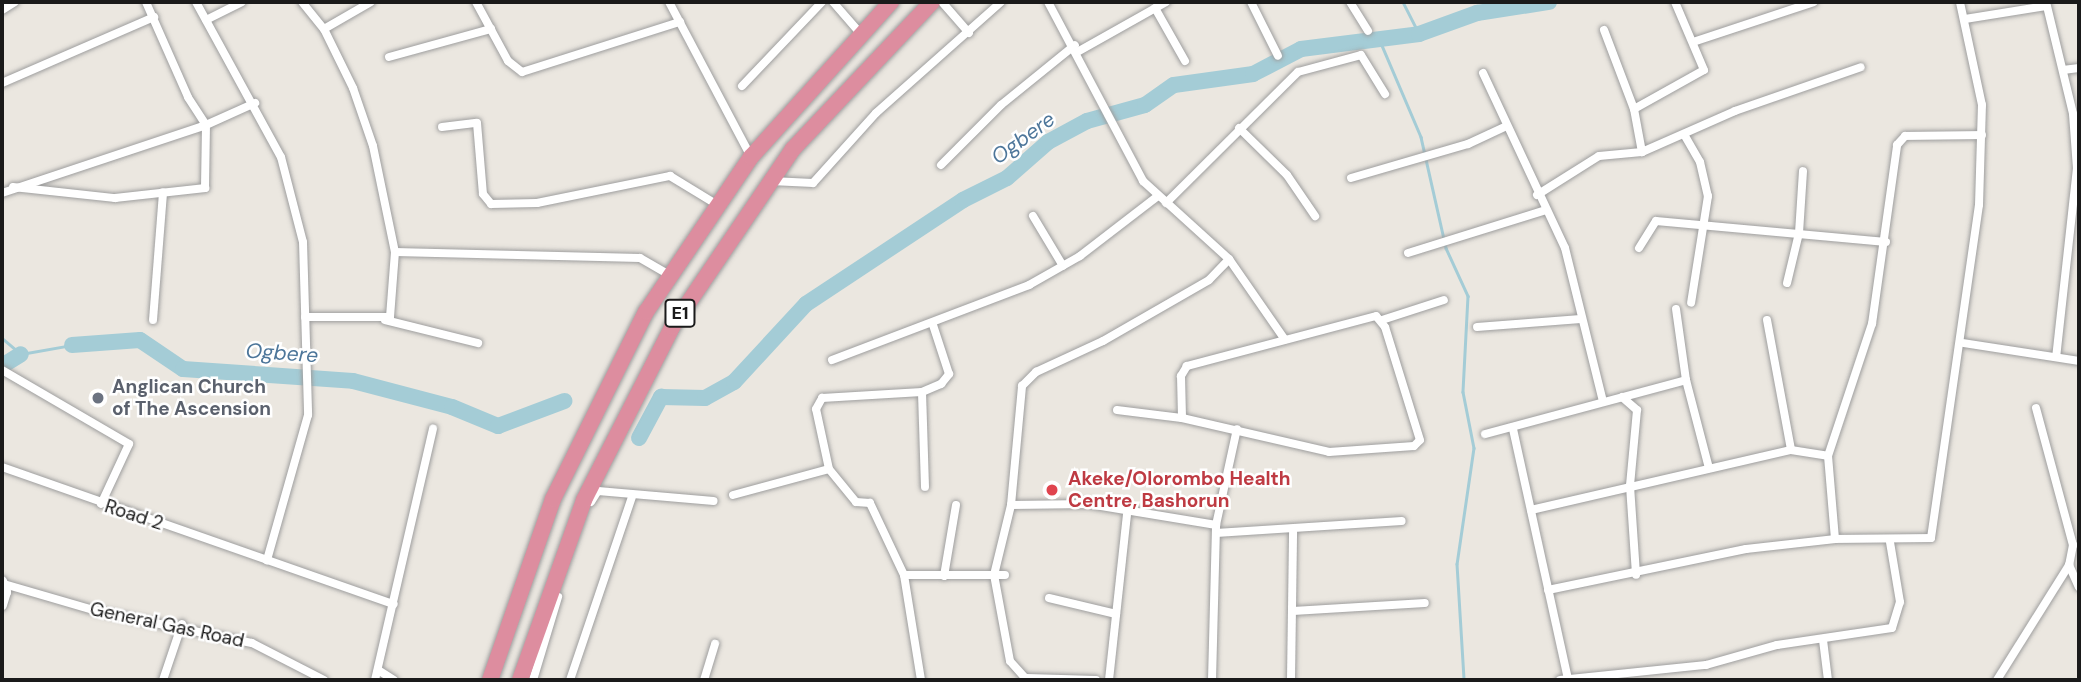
<!DOCTYPE html>
<style>
body{margin:0}
#map{position:relative;width:2081px;height:682px;overflow:hidden;background:#ebe7e0;font-family:"DM Sans",sans-serif}
div>[style]{position:absolute}
[style*='--x']{left:calc(var(--x)*1px);top:calc(var(--y)*1px);width:calc(var(--w)*1px);rotate:calc(var(--a)*1deg)}
.stream>*{height:2.5px;margin:-1.25px;padding:0 1.25px;transform-origin:1.25px;border-radius:1.25px;background:#a4ccd6}
.river>*{height:16px;margin:-8px;padding:0 8px;transform-origin:8px;border-radius:8px;background:#a4ccd6}
.roads{filter:drop-shadow(0 0 2px #9e9e9e) drop-shadow(0 0 2px #9e9e9e)}
.minor>*{height:8px;margin:-4px;padding:0 4px;transform-origin:4px;border-radius:4px;background:#fff}
.tertiary>*{height:10px;margin:-5px;padding:0 5px;transform-origin:5px;border-radius:5px;background:#fff}
.motorway>*{height:16px;margin:-8px;padding:0 8px;transform-origin:8px;border-radius:8px;background:#dd8d9f}
.dots>*{width:19px;height:19px;translate:-50% -50%;box-sizing:border-box;border:4px solid #fff;border-radius:50%}
span{translate:-50% -50%;white-space:nowrap;text-align:center;line-height:1.15;-webkit-text-stroke:5px #fff;paint-order:stroke}
.shield-label span{padding:2px 5px;background:#fff;border:2px solid;border-radius:5px;-webkit-text-stroke-width:0}
.shield-label{font-size:18px;color:#1a1a1a;font-weight:700}
.worship-label{font-size:19px;color:#5b616d;font-weight:700}
.left{translate:0 -50%;text-align:left}
.health-label{font-size:19px;color:#be3a42;font-weight:700}
.street-label{font-size:19px;color:#1a1a1a}
.water-label{font-size:21px;color:#4d769a;font-style:italic}
.frame{position:absolute;inset:0;border:4px solid #1a1a1a;pointer-events:none}
</style>
<div id="map">
<div class="stream">
<i style="--x:1403;--y:2;--w:36;--a:63"></i>
<i style="--x:1378;--y:36;--w:110;--a:66.9"></i>
<i style="--x:1421;--y:137;--w:114;--a:77.3"></i>
<i style="--x:1446;--y:248;--w:53;--a:65.4"></i>
<i style="--x:1468;--y:296;--w:96;--a:93"></i>
<i style="--x:1463;--y:392;--w:57;--a:78.9"></i>
<i style="--x:1474;--y:448;--w:117;--a:98.3"></i>
<i style="--x:1457;--y:564;--w:116;--a:86.5"></i>
<i style="--x:2;--y:338;--w:25;--a:40"></i>
<i style="--x:21;--y:354;--w:52;--a:-10"></i>
</div>
<div class="river">
<i style="--x:72;--y:345;--w:68;--a:-4.2"></i>
<i style="--x:140;--y:340;--w:52;--a:34"></i>
<i style="--x:183;--y:369;--w:170;--a:4"></i>
<i style="--x:353;--y:381;--w:102;--a:14.7"></i>
<i style="--x:452;--y:407;--w:50;--a:22.4"></i>
<i style="--x:498;--y:426;--w:71;--a:-20.7"></i>
<i style="--x:2;--y:366;--w:22;--a:-32"></i>
<i style="--x:639;--y:438;--w:47;--a:-61.8"></i>
<i style="--x:661;--y:397;--w:44;--a:1.3"></i>
<i style="--x:705;--y:398;--w:33;--a:-29"></i>
<i style="--x:734;--y:382;--w:106;--a:-47.3"></i>
<i style="--x:806;--y:304;--w:188;--a:-33.5"></i>
<i style="--x:963;--y:200;--w:49;--a:-26.6"></i>
<i style="--x:1007;--y:178;--w:55;--a:-41.3"></i>
<i style="--x:1048;--y:142;--w:44;--a:-28.3"></i>
<i style="--x:1087;--y:121;--w:60;--a:-15.4"></i>
<i style="--x:1145;--y:105;--w:35;--a:-35"></i>
<i style="--x:1174;--y:85;--w:80;--a:-7.9"></i>
<i style="--x:1253;--y:74;--w:54;--a:-27.5"></i>
<i style="--x:1301;--y:49;--w:119;--a:-7.2"></i>
<i style="--x:1419;--y:34;--w:62;--a:-19.9"></i>
<i style="--x:1477;--y:13;--w:73;--a:-8.7"></i>
</div>
<div class="roads">
<div class="minor">
<i style="--x:196;--y:2;--w:177;--a:61.3"></i>
<i style="--x:281;--y:157;--w:88;--a:75.5"></i>
<i style="--x:303;--y:242;--w:173;--a:88.3"></i>
<i style="--x:308;--y:415;--w:151;--a:105.8"></i>
<i style="--x:302;--y:2;--w:35;--a:51"></i>
<i style="--x:324;--y:29;--w:66;--a:63.8"></i>
<i style="--x:353;--y:88;--w:61;--a:71"></i>
<i style="--x:373;--y:146;--w:108;--a:78.3"></i>
<i style="--x:395;--y:252;--w:65;--a:94.4"></i>
<i style="--x:390;--y:317;--w:85;--a:180"></i>
<i style="--x:476;--y:2;--w:67;--a:61.5"></i>
<i style="--x:508;--y:61;--w:18;--a:38"></i>
<i style="--x:522;--y:72;--w:166;--a:-17.6"></i>
<i style="--x:669;--y:2;--w:175;--a:62.1"></i>
<i style="--x:833;--y:2;--w:40;--a:49"></i>
<i style="--x:942;--y:2;--w:41;--a:48.9"></i>
<i style="--x:1048;--y:2;--w:203;--a:62"></i>
<i style="--x:1143;--y:181;--w:116;--a:42.2"></i>
<i style="--x:1229;--y:259;--w:98;--a:55.3"></i>
<i style="--x:1251;--y:2;--w:60;--a:63.4"></i>
<i style="--x:1350;--y:2;--w:34;--a:58"></i>
<i style="--x:2046;--y:2;--w:115;--a:76.4"></i>
<i style="--x:2073;--y:114;--w:54;--a:85.8"></i>
<i style="--x:2077;--y:168;--w:190;--a:96.3"></i>
<i style="--x:1155;--y:8;--w:61;--a:60.5"></i>
<i style="--x:2;--y:10;--w:15;--a:-32"></i>
<i style="--x:1965;--y:19;--w:82;--a:-9.1"></i>
<i style="--x:206;--y:20;--w:40;--a:-26.6"></i>
<i style="--x:324;--y:29;--w:54;--a:-29.9"></i>
<i style="--x:1604;--y:30;--w:85;--a:69.2"></i>
<i style="--x:1634;--y:109;--w:44;--a:79.5"></i>
<i style="--x:1693;--y:42;--w:127;--a:-18.3"></i>
<i style="--x:1079;--y:51;--w:100;--a:-29.4"></i>
<i style="--x:389;--y:57;--w:106;--a:-15.4"></i>
<i style="--x:2063;--y:70;--w:16;--a:-7"></i>
<i style="--x:1483;--y:73;--w:193;--a:64.9"></i>
<i style="--x:1565;--y:248;--w:158;--a:76.1"></i>
<i style="--x:2;--y:83;--w:166;--a:-23.5"></i>
<i style="--x:742;--y:86;--w:116;--a:-46.4"></i>
<i style="--x:1634;--y:109;--w:80;--a:-29.1"></i>
<i style="--x:1704;--y:70;--w:74;--a:-113.1"></i>
<i style="--x:442;--y:127;--w:35;--a:-7"></i>
<i style="--x:477;--y:123;--w:71;--a:85.2"></i>
<i style="--x:483;--y:194;--w:13;--a:51"></i>
<i style="--x:491;--y:204;--w:46;--a:-1.2"></i>
<i style="--x:537;--y:203;--w:136;--a:-11.5"></i>
<i style="--x:670;--y:176;--w:54;--a:31.3"></i>
<i style="--x:1239;--y:128;--w:67;--a:44.4"></i>
<i style="--x:1287;--y:175;--w:50;--a:55.7"></i>
<i style="--x:1685;--y:136;--w:30;--a:60"></i>
<i style="--x:1700;--y:162;--w:35;--a:77"></i>
<i style="--x:1708;--y:196;--w:108;--a:99"></i>
<i style="--x:941;--y:165;--w:85;--a:-45"></i>
<i style="--x:1001;--y:105;--w:95;--a:-39"></i>
<i style="--x:1351;--y:178;--w:122;--a:-16.2"></i>
<i style="--x:1468;--y:144;--w:40;--a:-25"></i>
<i style="--x:771;--y:181;--w:42;--a:2.7"></i>
<i style="--x:813;--y:183;--w:94;--a:-48"></i>
<i style="--x:876;--y:113;--w:167;--a:-41.6"></i>
<i style="--x:13;--y:187;--w:103;--a:6.2"></i>
<i style="--x:115;--y:198;--w:91;--a:-6.3"></i>
<i style="--x:205;--y:188;--w:63;--a:-89.1"></i>
<i style="--x:206;--y:125;--w:33;--a:-123"></i>
<i style="--x:188;--y:97;--w:104;--a:-113.9"></i>
<i style="--x:2;--y:193;--w:215;--a:-18.4"></i>
<i style="--x:206;--y:125;--w:54;--a:-24.2"></i>
<i style="--x:1537;--y:195;--w:73;--a:-32.2"></i>
<i style="--x:1599;--y:156;--w:43;--a:-5.3"></i>
<i style="--x:1642;--y:152;--w:102;--a:-23.8"></i>
<i style="--x:1735;--y:111;--w:133;--a:-19.2"></i>
<i style="--x:1166;--y:203;--w:186;--a:-44.8"></i>
<i style="--x:1298;--y:72;--w:65;--a:-15.1"></i>
<i style="--x:1361;--y:55;--w:46;--a:58.4"></i>
<i style="--x:1033;--y:216;--w:58;--a:59"></i>
<i style="--x:1639;--y:248;--w:32;--a:-58"></i>
<i style="--x:1656;--y:221;--w:231;--a:5.2"></i>
<i style="--x:395;--y:252;--w:245;--a:1.4"></i>
<i style="--x:640;--y:258;--w:34;--a:30"></i>
<i style="--x:1408;--y:253;--w:145;--a:-17.3"></i>
<i style="--x:1787;--y:283;--w:51;--a:-76.5"></i>
<i style="--x:1799;--y:233;--w:62;--a:-86.3"></i>
<i style="--x:1676;--y:309;--w:72;--a:82"></i>
<i style="--x:1686;--y:380;--w:91;--a:75.4"></i>
<i style="--x:153;--y:320;--w:128;--a:-85.5"></i>
<i style="--x:385;--y:320;--w:96;--a:13.9"></i>
<i style="--x:1382;--y:320;--w:65;--a:-17.9"></i>
<i style="--x:1767;--y:320;--w:132;--a:79.5"></i>
<i style="--x:1477;--y:327;--w:104;--a:-4.4"></i>
<i style="--x:1963;--y:343;--w:117;--a:8.8"></i>
<i style="--x:832;--y:360;--w:211;--a:-20.8"></i>
<i style="--x:1029;--y:285;--w:59;--a:-29.6"></i>
<i style="--x:1080;--y:256;--w:98;--a:-37.6"></i>
<i style="--x:2;--y:370;--w:147;--a:30.2"></i>
<i style="--x:129;--y:444;--w:66;--a:115"></i>
<i style="--x:922;--y:392;--w:95;--a:88.2"></i>
<i style="--x:1622;--y:397;--w:20;--a:41"></i>
<i style="--x:1637;--y:410;--w:76;--a:95.3"></i>
<i style="--x:1630;--y:486;--w:89;--a:86.1"></i>
<i style="--x:2036;--y:408;--w:142;--a:74.9"></i>
<i style="--x:2073;--y:545;--w:20;--a:101"></i>
<i style="--x:2069;--y:565;--w:24;--a:66"></i>
<i style="--x:1117;--y:410;--w:65;--a:7"></i>
<i style="--x:1182;--y:418;--w:151;--a:13"></i>
<i style="--x:1329;--y:452;--w:85;--a:-4"></i>
<i style="--x:1414;--y:446;--w:8;--a:-45"></i>
<i style="--x:1420;--y:440;--w:118;--a:-107.2"></i>
<i style="--x:1385;--y:327;--w:14;--a:-129"></i>
<i style="--x:1376;--y:316;--w:196;--a:165.2"></i>
<i style="--x:1187;--y:366;--w:12;--a:121"></i>
<i style="--x:1181;--y:376;--w:42;--a:88.6"></i>
<i style="--x:1513;--y:429;--w:256;--a:77.6"></i>
<i style="--x:1485;--y:434;--w:208;--a:-15"></i>
<i style="--x:2;--y:467;--w:415;--a:19.3"></i>
<i style="--x:733;--y:495;--w:99;--a:-15.2"></i>
<i style="--x:591;--y:502;--w:13;--a:-58"></i>
<i style="--x:598;--y:491;--w:116;--a:4.9"></i>
<i style="--x:1011;--y:505;--w:78;--a:-0.7"></i>
<i style="--x:1089;--y:504;--w:129;--a:9.4"></i>
<i style="--x:1531;--y:510;--w:267;--a:-13"></i>
<i style="--x:1791;--y:450;--w:37;--a:9"></i>
<i style="--x:1216;--y:533;--w:186;--a:-3.7"></i>
<i style="--x:1835;--y:539;--w:83;--a:-94.8"></i>
<i style="--x:1828;--y:456;--w:139;--a:-71.6"></i>
<i style="--x:1872;--y:324;--w:181;--a:-82"></i>
<i style="--x:1897;--y:145;--w:12;--a:-48"></i>
<i style="--x:1905;--y:136;--w:77;--a:-0.7"></i>
<i style="--x:904;--y:575;--w:101;--a:0"></i>
<i style="--x:944;--y:576;--w:72;--a:-80.4"></i>
<i style="--x:4;--y:584;--w:97;--a:16.2"></i>
<i style="--x:97;--y:611;--w:158;--a:11.7"></i>
<i style="--x:252;--y:643;--w:81;--a:27.2"></i>
<i style="--x:1548;--y:590;--w:202;--a:-11.7"></i>
<i style="--x:1746;--y:549;--w:90;--a:-6.4"></i>
<i style="--x:1835;--y:539;--w:96;--a:-0.6"></i>
<i style="--x:1931;--y:538;--w:336;--a:-81.8"></i>
<i style="--x:1979;--y:205;--w:100;--a:-88.3"></i>
<i style="--x:1982;--y:105;--w:105;--a:-102.1"></i>
<i style="--x:1049;--y:598;--w:69;--a:13.4"></i>
<i style="--x:1293;--y:611;--w:132;--a:-3.5"></i>
<i style="--x:1823;--y:640;--w:40;--a:82.9"></i>
<i style="--x:378;--y:670;--w:19;--a:32"></i>
<i style="--x:1027;--y:678;--w:69;--a:1.7"></i>
<i style="--x:163;--y:680;--w:59;--a:-71.3"></i>
<i style="--x:375;--y:680;--w:258;--a:-77"></i>
<i style="--x:533;--y:680;--w:87;--a:-73.2"></i>
<i style="--x:570;--y:680;--w:193;--a:-71.3"></i>
<i style="--x:704;--y:680;--w:38;--a:-73"></i>
<i style="--x:921;--y:680;--w:106;--a:-99.2"></i>
<i style="--x:904;--y:575;--w:80;--a:-115.3"></i>
<i style="--x:870;--y:503;--w:14;--a:-176"></i>
<i style="--x:856;--y:502;--w:43;--a:-129.3"></i>
<i style="--x:829;--y:469;--w:61;--a:-102.2"></i>
<i style="--x:816;--y:409;--w:13;--a:-61"></i>
<i style="--x:822;--y:398;--w:100;--a:-3.4"></i>
<i style="--x:922;--y:392;--w:21;--a:-23"></i>
<i style="--x:941;--y:384;--w:13;--a:-51"></i>
<i style="--x:949;--y:374;--w:52;--a:-108.1"></i>
<i style="--x:1027;--y:680;--w:25;--a:-132"></i>
<i style="--x:1010;--y:661;--w:87;--a:-100.5"></i>
<i style="--x:994;--y:575;--w:72;--a:-76.3"></i>
<i style="--x:1011;--y:505;--w:120;--a:-84.7"></i>
<i style="--x:1022;--y:386;--w:20;--a:-45"></i>
<i style="--x:1036;--y:372;--w:74;--a:-24.8"></i>
<i style="--x:1103;--y:341;--w:122;--a:-29.9"></i>
<i style="--x:1209;--y:280;--w:29;--a:-46"></i>
<i style="--x:1109;--y:680;--w:168;--a:-83.8"></i>
<i style="--x:1212;--y:680;--w:155;--a:-88.5"></i>
<i style="--x:1216;--y:525;--w:98;--a:-77.7"></i>
<i style="--x:1291;--y:680;--w:150;--a:-89.2"></i>
<i style="--x:1560;--y:680;--w:147;--a:-5.9"></i>
<i style="--x:1706;--y:665;--w:74;--a:-15.7"></i>
<i style="--x:1777;--y:645;--w:116;--a:-8.4"></i>
<i style="--x:1892;--y:628;--w:27;--a:-73"></i>
<i style="--x:1900;--y:602;--w:61;--a:-99.5"></i>
<i style="--x:1997;--y:680;--w:136;--a:-57.9"></i>
</div>
<div class="tertiary">
<i style="--x:2;--y:581;--w:12;--a:70"></i>
<i style="--x:6;--y:592;--w:14;--a:107"></i>
</div>
<div class="motorway">
<i style="--x:490;--y:680;--w:192;--a:-70.8"></i>
<i style="--x:553;--y:499;--w:209;--a:-63.6"></i>
<i style="--x:646;--y:312;--w:187;--a:-55.9"></i>
<i style="--x:751;--y:157;--w:209;--a:-47.9"></i>
<i style="--x:520;--y:680;--w:191;--a:-70.4"></i>
<i style="--x:584;--y:500;--w:194;--a:-63"></i>
<i style="--x:672;--y:327;--w:215;--a:-55.8"></i>
<i style="--x:793;--y:149;--w:202;--a:-46.6"></i>
</div>
</div>
<div class="dots">
<i style="left:98px;top:398px;background:#6b7280"></i>
<i style="left:1052px;top:490px;background:#e0444e"></i>
</div>
<div class="shield-label">
<span style="left:680px;top:313px">E1</span>
</div>
<div class="worship-label">
<span class="left" style="left:112px;top:398px">Anglican Church<br>of The Ascension</span>
</div>
<div class="health-label">
<span class="left" style="left:1068px;top:490px">Akeke/Olorombo Health<br>Centre, Bashorun</span>
</div>
<div class="street-label">
<span style="left:134px;top:515px;rotate:18deg">Road 2</span>
<span style="left:167px;top:625px;rotate:12deg">General Gas Road</span>
</div>
<div class="water-label">
<span style="left:1023px;top:138px;rotate:-36deg">Ogbere</span>
<span style="left:282px;top:353px;rotate:4deg">Ogbere</span>
</div>
<div class="frame"></div>
</div>
